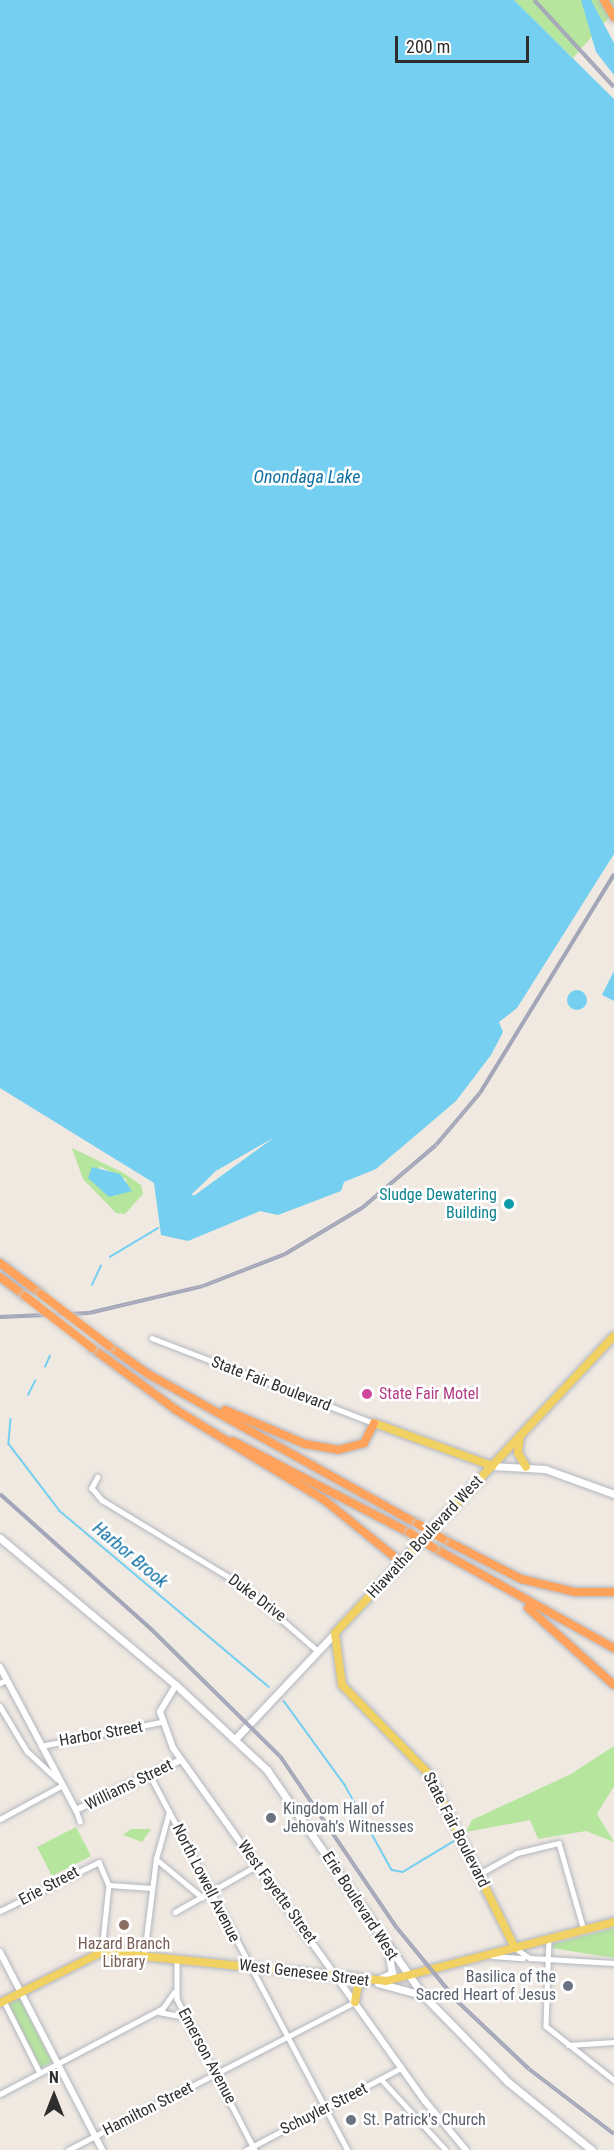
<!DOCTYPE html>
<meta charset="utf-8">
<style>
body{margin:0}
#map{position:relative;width:614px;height:2150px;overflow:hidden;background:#efe9e1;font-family:"Roboto Condensed",sans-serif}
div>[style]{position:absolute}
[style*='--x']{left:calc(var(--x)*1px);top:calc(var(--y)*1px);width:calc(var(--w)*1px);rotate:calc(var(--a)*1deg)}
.green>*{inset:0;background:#b6e59e}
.water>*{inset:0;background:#75cff0}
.round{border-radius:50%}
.pier>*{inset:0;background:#efe9e1}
.stream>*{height:1.5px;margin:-0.75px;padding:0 0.75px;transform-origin:0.75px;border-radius:0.75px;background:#75cff0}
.roads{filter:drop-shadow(0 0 2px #b4b7c1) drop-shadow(0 0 2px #b4b7c1)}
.minor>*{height:4.5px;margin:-2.25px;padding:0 2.25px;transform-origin:2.25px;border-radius:2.25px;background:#fff}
.tertiary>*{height:6px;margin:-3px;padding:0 3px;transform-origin:3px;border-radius:3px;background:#fff}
.secondary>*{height:7px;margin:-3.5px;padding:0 3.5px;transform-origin:3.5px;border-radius:3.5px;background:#fff}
.primary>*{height:8px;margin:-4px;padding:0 4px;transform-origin:4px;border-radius:4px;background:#f2d163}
.motorway>*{height:8px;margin:-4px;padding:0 4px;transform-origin:4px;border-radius:4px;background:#ffa35c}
.rail>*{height:4px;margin-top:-2px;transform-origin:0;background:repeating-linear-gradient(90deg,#fff 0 4.5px,#a3a6b8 0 9px);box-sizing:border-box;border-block:2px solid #a3a6b8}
.bridges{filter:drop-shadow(0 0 2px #c9c9c9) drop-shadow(0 0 2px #c9c9c9)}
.motorway-bridge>*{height:8px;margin:-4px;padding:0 4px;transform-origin:4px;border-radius:4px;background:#ffa35c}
.dots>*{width:16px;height:16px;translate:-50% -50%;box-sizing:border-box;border:3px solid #fff;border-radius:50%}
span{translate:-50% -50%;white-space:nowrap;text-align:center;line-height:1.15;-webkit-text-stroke:5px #fff;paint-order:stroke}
.culture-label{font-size:16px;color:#0d838f}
.right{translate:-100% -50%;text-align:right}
.street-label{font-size:16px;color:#2e2e2e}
.hotel-label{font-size:16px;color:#b23c85}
.left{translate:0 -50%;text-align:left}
.worship-label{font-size:16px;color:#5b616d}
.education-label{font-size:16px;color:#785e54}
.water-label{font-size:18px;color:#0d6fa3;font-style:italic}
.north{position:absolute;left:24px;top:2066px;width:60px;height:60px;-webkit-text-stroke:4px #fff;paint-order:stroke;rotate:0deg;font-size:16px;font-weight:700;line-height:24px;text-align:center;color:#2e2e2e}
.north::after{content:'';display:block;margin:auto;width:21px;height:27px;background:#2e2e2e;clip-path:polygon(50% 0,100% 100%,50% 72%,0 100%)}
.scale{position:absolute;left:395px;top:36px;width:134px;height:27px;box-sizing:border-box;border:3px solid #2e2e2e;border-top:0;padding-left:8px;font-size:18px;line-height:21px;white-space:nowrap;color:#2e2e2e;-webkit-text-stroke:4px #fff;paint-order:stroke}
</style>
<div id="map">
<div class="green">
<i style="clip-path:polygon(514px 0,614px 0,614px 12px,573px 58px)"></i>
<i style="clip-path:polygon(evenodd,72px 1148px,122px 1172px,141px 1185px,143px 1194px,125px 1214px,116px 1213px,83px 1179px,72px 1148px,99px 1166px,127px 1180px,116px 1196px,103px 1190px,99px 1166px)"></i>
<i style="clip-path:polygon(614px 1746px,614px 1786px,597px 1814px,614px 1842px,586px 1831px,538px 1839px,530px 1820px,466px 1832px,472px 1820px,571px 1774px)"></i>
<i style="clip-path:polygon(76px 1827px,91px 1856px,52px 1876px,37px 1847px)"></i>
<i style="clip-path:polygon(131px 1829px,151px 1829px,142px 1842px,123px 1835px)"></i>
<i style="clip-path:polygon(614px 1928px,614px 1958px,552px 1948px,553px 1944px)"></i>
<i style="clip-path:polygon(19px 1998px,52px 2062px,41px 2068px,8px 2004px)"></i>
</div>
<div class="water">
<i style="clip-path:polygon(evenodd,0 0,514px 0,614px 99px,614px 854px,517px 1008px,499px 1022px,503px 1032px,491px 1055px,456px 1101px,376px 1169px,344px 1182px,341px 1191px,278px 1215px,260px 1211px,188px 1241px,161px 1235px,154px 1183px,0 1088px,0 0,274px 1138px,219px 1174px,192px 1197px,216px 1171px,274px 1138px)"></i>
<i style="clip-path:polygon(581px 0,591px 0,614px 43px,614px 75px,596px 52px)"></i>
<i style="clip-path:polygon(614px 971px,614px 1001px,602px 995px)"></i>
<i class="round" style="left:567px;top:990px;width:20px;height:20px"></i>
<i style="clip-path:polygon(92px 1167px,120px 1174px,132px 1191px,109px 1197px,88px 1178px)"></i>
</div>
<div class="pier">
<i style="clip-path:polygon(273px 1138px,195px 1195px,191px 1195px,216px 1171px)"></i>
</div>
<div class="stream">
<i style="--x:110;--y:1257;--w:56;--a:-31.1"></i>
<i style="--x:92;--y:1285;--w:21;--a:-65"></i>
<i style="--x:45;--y:1367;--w:12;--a:-66"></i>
<i style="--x:28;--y:1395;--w:16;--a:-63"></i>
<i style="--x:11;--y:1419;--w:25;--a:95"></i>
<i style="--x:9;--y:1444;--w:84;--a:52.7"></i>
<i style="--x:60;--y:1511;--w:273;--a:40.1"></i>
<i style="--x:284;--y:1701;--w:104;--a:54"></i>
<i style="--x:345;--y:1785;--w:97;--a:61.1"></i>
<i style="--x:392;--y:1870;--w:11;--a:10"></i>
<i style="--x:403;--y:1872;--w:60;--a:-31.3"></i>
</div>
<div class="roads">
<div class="minor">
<i style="--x:152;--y:1338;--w:238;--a:21"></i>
<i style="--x:98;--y:1477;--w:13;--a:119"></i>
<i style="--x:92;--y:1488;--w:16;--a:50"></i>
<i style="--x:102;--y:1500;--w:164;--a:31.3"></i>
<i style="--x:242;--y:1585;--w:101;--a:41"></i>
<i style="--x:0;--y:1683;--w:7;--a:-27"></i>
<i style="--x:0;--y:1706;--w:52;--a:59"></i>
<i style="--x:27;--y:1751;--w:41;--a:43"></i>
<i style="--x:41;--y:1746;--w:122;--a:-11.3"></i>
<i style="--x:150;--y:1775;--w:424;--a:62.2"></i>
<i style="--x:76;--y:1810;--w:12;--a:70"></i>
<i style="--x:0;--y:1819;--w:69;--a:-28.4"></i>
<i style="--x:156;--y:1859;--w:60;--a:39.6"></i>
<i style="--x:479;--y:1874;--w:43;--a:-28.9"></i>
<i style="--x:517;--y:1853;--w:43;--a:-13.4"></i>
<i style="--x:559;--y:1843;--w:91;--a:74"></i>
<i style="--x:109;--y:1885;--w:42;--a:4.1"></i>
<i style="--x:0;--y:1911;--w:110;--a:-26.3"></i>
<i style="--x:99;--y:1862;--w:25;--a:67"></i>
<i style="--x:109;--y:1885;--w:67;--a:96"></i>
<i style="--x:175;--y:1912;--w:95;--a:-29.5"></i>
<i style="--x:549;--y:1939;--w:87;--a:92"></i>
<i style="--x:546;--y:2026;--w:87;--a:38.5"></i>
<i style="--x:515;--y:1948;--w:18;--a:34"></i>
<i style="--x:530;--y:1958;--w:84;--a:3.4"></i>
<i style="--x:144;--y:1955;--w:97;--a:-82.9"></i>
<i style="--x:156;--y:1859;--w:49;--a:-74.5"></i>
<i style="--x:492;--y:1956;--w:31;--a:4"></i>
<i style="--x:177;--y:1959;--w:40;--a:90"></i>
<i style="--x:177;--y:1999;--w:170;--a:62.7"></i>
<i style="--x:4;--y:2001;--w:80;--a:63.4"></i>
<i style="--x:159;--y:2012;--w:26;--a:11"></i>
<i style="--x:568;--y:2045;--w:46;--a:-3.7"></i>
<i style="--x:381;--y:2079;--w:96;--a:47.5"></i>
<i style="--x:0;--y:2094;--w:184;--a:-27.8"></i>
<i style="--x:163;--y:2008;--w:19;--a:-55"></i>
<i style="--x:68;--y:2150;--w:323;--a:-27.3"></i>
<i style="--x:246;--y:2150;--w:175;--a:-27.9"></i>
</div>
<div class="tertiary">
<i style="--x:0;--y:1667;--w:162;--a:62"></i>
<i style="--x:76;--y:1810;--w:116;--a:-25.5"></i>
<i style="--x:176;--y:1685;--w:31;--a:121"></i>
<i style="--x:160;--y:1712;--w:38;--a:70"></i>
<i style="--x:173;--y:1748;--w:434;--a:54.5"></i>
<i style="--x:425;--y:2101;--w:64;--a:50.1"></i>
<i style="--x:0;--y:1952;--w:223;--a:62.7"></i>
</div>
<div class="secondary">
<i style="--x:492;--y:1466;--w:53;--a:3.2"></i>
<i style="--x:545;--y:1469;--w:73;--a:19.9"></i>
<i style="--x:0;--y:1538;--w:229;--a:39.9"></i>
<i style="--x:176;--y:1685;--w:125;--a:43"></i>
<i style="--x:267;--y:1770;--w:274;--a:55.3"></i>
<i style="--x:423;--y:1995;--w:122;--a:45.7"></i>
<i style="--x:508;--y:2082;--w:108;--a:39"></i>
<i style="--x:236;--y:1738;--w:144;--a:-46.7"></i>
<i style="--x:377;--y:1980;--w:17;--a:-25"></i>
<i style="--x:392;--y:1973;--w:17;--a:-100"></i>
<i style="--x:378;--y:1983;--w:46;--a:15.3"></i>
</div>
<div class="primary">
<i style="--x:374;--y:1423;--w:126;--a:20"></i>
<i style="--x:520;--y:1436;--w:17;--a:97"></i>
<i style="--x:518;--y:1453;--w:16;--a:60"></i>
<i style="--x:515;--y:1948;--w:194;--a:-116.3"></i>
<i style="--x:429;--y:1774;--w:124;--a:-134.3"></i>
<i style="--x:342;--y:1685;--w:52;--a:-97.7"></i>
<i style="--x:335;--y:1633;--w:407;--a:-46.8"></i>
<i style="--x:355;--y:2002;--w:17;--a:-80"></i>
<i style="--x:358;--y:1985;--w:10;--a:-24"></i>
<i style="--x:0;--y:2003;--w:114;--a:-26.6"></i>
<i style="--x:102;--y:1952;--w:285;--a:5.8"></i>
<i style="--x:386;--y:1981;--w:236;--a:-14.5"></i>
</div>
<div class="motorway">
<i style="--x:604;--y:0;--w:20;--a:60"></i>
<i style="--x:0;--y:1263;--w:51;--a:37.1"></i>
<i style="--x:0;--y:1277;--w:31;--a:37"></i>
<i style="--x:109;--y:1346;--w:48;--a:35.7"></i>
<i style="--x:148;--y:1374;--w:309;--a:29.1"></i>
<i style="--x:92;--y:1348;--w:104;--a:36.4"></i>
<i style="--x:176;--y:1410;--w:172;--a:31.2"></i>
<i style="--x:323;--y:1499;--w:102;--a:39"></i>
<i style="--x:225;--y:1410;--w:87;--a:23"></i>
<i style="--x:305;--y:1444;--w:34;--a:10"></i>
<i style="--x:338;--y:1450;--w:27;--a:-15"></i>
<i style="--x:364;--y:1443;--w:22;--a:-63"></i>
<i style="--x:233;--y:1441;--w:199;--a:27.5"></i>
<i style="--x:443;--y:1539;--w:88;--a:27.1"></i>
<i style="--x:521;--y:1579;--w:56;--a:13.5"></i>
<i style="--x:575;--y:1592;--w:39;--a:0"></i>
<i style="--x:434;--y:1548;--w:206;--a:29.1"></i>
<i style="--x:528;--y:1608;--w:115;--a:41.8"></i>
</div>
</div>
<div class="rail">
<i style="--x:534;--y:0;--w:118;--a:47.4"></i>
<i style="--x:0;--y:1317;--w:89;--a:-2.6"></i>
<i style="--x:89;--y:1313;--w:117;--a:-13.3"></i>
<i style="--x:203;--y:1286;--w:88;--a:-21.3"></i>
<i style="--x:285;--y:1254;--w:90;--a:-30.9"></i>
<i style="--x:362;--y:1208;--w:97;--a:-40.4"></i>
<i style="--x:436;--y:1145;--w:68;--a:-49.8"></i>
<i style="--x:480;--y:1093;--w:257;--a:-58.5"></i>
<i style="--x:0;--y:1494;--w:203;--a:41.8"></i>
<i style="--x:151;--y:1629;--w:181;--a:44.6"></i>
<i style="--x:280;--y:1756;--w:208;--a:55.8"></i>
<i style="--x:397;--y:1928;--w:94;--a:50.6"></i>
<i style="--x:457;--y:2001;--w:99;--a:43.4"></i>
<i style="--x:529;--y:2069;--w:107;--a:37.4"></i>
</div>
<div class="bridges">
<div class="motorway-bridge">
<i style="--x:41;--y:1294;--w:86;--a:37.4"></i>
<i style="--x:25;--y:1296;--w:85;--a:37.8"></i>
<i style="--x:418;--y:1524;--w:29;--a:31"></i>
<i style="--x:410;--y:1533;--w:28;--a:32"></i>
</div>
</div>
<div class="dots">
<i style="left:509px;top:1204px;background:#0f9aa8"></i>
<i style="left:367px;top:1394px;background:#d1479c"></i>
<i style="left:271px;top:1818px;background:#6b7280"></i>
<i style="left:124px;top:1925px;background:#8d6e63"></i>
<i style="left:568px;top:1986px;background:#6b7280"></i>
<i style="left:351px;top:2120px;background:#6b7280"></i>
</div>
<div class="culture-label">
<span class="right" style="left:497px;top:1204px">Sludge Dewatering<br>Building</span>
</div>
<div class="street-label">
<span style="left:271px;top:1384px;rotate:21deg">State Fair Boulevard</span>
<span style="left:425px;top:1537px;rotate:-47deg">Hiawatha Boulevard West</span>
<span style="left:257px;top:1598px;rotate:37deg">Duke Drive</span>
<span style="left:101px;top:1734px;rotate:-10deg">Harbor Street</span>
<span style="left:129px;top:1785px;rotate:-26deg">Williams Street</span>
<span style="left:456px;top:1830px;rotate:63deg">State Fair Boulevard</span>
<span style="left:206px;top:1883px;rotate:63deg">North Lowell Avenue</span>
<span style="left:49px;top:1886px;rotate:-28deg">Erie Street</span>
<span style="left:277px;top:1892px;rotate:54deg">West Fayette Street</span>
<span style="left:360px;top:1906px;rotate:57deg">Erie Boulevard West</span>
<span style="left:304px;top:1973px;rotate:7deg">West Genesee Street</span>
<span style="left:207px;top:2056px;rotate:62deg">Emerson Avenue</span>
<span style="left:148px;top:2109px;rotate:-27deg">Hamilton Street</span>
<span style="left:324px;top:2109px;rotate:-27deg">Schuyler Street</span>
</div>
<div class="hotel-label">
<span class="left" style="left:379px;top:1394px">State Fair Motel</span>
</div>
<div class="worship-label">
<span class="left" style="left:283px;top:1818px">Kingdom Hall of<br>Jehovah’s Witnesses</span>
<span class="right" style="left:556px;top:1986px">Basilica of the<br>Sacred Heart of Jesus</span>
<span class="left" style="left:363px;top:2120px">St. Patrick's Church</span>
</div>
<div class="education-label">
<span style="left:124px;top:1953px">Hazard Branch<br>Library</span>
</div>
<div class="water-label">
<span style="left:307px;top:477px">Onondaga Lake</span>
<span style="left:130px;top:1555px;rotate:40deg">Harbor Brook</span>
</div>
<div class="north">N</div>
<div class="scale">200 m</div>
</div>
